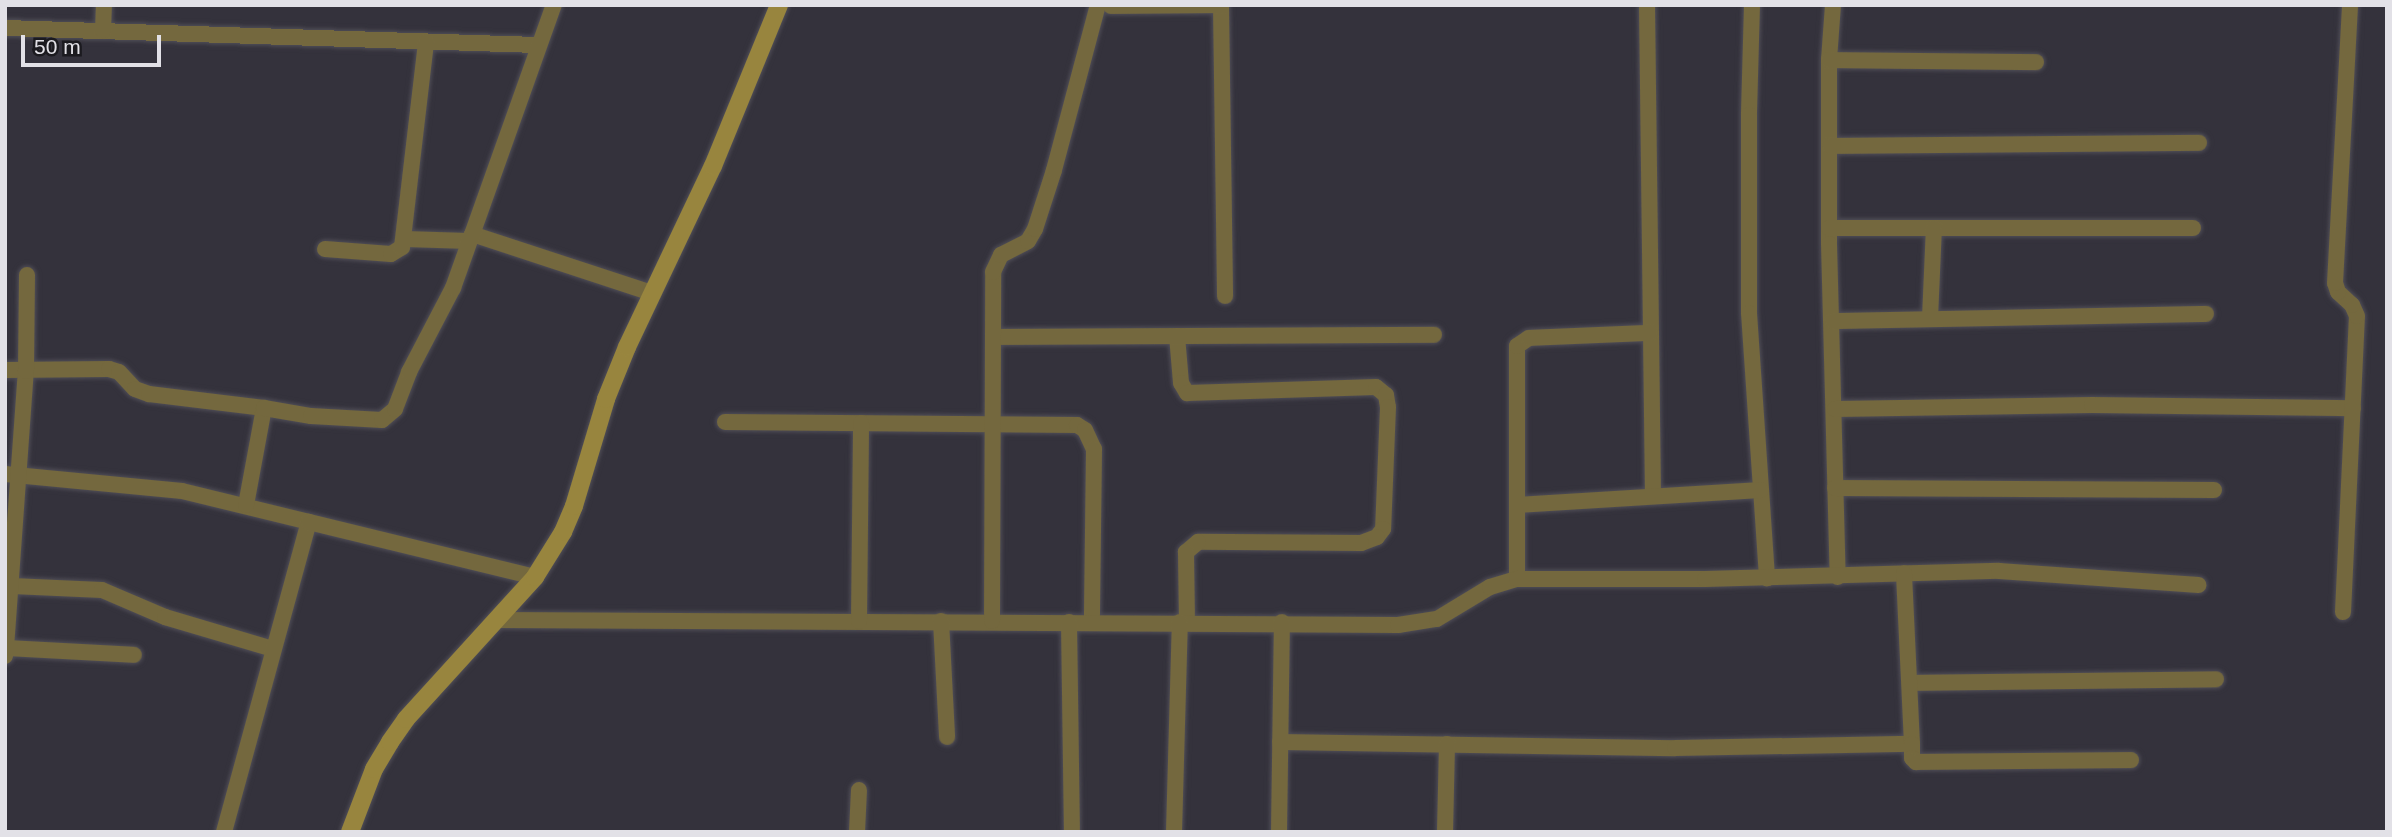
<!DOCTYPE html>
<style>
body{margin:0}
#map{position:relative;width:2392px;height:837px;overflow:hidden;background:#34323c;font-family:Helvetica,sans-serif}
div>[style]{position:absolute}
[style*='--x']{left:calc(var(--x)*1px);top:calc(var(--y)*1px);width:calc(var(--w)*1px);rotate:calc(var(--a)*1deg)}
.roads{filter:drop-shadow(0 0 2px #504e57) drop-shadow(0 0 2px #504e57)}
.street>*{height:16px;margin:-8px;padding:0 8px;transform-origin:8px;border-radius:8px;background:#74683e}
.secondary>*{height:18px;margin:-9px;padding:0 9px;transform-origin:9px;border-radius:9px;background:#98853e}
span{translate:-50% -50%;white-space:nowrap;text-align:center;line-height:1.15;-webkit-text-stroke:7px #1b1a1f;paint-order:stroke}
.frame{position:absolute;inset:0;border:7px solid #e2e1e7;pointer-events:none}
.scale{position:absolute;left:21px;top:35px;width:140px;height:32px;box-sizing:border-box;border:4px solid #e2e1e7;border-top:0;padding-left:9px;font-size:21px;line-height:24px;white-space:nowrap;color:#e2e1e7;-webkit-text-stroke:5px #1b1a1f;paint-order:stroke}
</style>
<div id="map">
<div class="roads">
<div class="street">
<i style="--x:1221;--y:5;--w:291;--a:89.2"></i>
<i style="--x:1647;--y:5;--w:491;--a:89.3"></i>
<i style="--x:1752;--y:5;--w:110;--a:91.6"></i>
<i style="--x:1749;--y:115;--w:198;--a:90"></i>
<i style="--x:1749;--y:313;--w:266;--a:86.1"></i>
<i style="--x:1833;--y:5;--w:55;--a:94.2"></i>
<i style="--x:1829;--y:60;--w:184;--a:90"></i>
<i style="--x:1829;--y:244;--w:333;--a:88.5"></i>
<i style="--x:1111;--y:6;--w:110;--a:-0.5"></i>
<i style="--x:5;--y:28;--w:533;--a:1.83"></i>
<i style="--x:103;--y:31;--w:26;--a:-88"></i>
<i style="--x:1829;--y:60;--w:207;--a:0.6"></i>
<i style="--x:1830;--y:146;--w:369;--a:-0.5"></i>
<i style="--x:1829;--y:228;--w:364;--a:0"></i>
<i style="--x:472;--y:234;--w:188;--a:18.2"></i>
<i style="--x:405;--y:239;--w:64;--a:1.8"></i>
<i style="--x:325;--y:249;--w:66;--a:4.3"></i>
<i style="--x:391;--y:254;--w:13;--a:-32"></i>
<i style="--x:402;--y:247;--w:206;--a:-83.3"></i>
<i style="--x:1930;--y:318;--w:90;--a:-87.5"></i>
<i style="--x:1833;--y:321;--w:373;--a:-1.1"></i>
<i style="--x:1177;--y:336;--w:47;--a:85.1"></i>
<i style="--x:1181;--y:383;--w:12;--a:59"></i>
<i style="--x:1187;--y:393;--w:189;--a:-1.8"></i>
<i style="--x:1376;--y:387;--w:13;--a:39"></i>
<i style="--x:1386;--y:395;--w:12;--a:81"></i>
<i style="--x:1388;--y:407;--w:122;--a:92.3"></i>
<i style="--x:1383;--y:529;--w:10;--a:127"></i>
<i style="--x:1377;--y:537;--w:17;--a:159"></i>
<i style="--x:1361;--y:543;--w:163;--a:-179.6"></i>
<i style="--x:1198;--y:542;--w:16;--a:140"></i>
<i style="--x:1186;--y:552;--w:70;--a:89.2"></i>
<i style="--x:993;--y:337;--w:441;--a:-0.3"></i>
<i style="--x:5;--y:370;--w:104;--a:-0.6"></i>
<i style="--x:109;--y:369;--w:10;--a:17"></i>
<i style="--x:119;--y:372;--w:23;--a:47"></i>
<i style="--x:135;--y:389;--w:15;--a:20"></i>
<i style="--x:149;--y:394;--w:116;--a:6.9"></i>
<i style="--x:1835;--y:409;--w:257;--a:-0.9"></i>
<i style="--x:2092;--y:405;--w:261;--a:0.7"></i>
<i style="--x:725;--y:422;--w:352;--a:0.5"></i>
<i style="--x:1077;--y:425;--w:9;--a:32"></i>
<i style="--x:1085;--y:430;--w:21;--a:65"></i>
<i style="--x:1094;--y:449;--w:173;--a:90.7"></i>
<i style="--x:5;--y:474;--w:178;--a:5.5"></i>
<i style="--x:182;--y:491;--w:131;--a:13.7"></i>
<i style="--x:1835;--y:488;--w:379;--a:0.3"></i>
<i style="--x:246;--y:505;--w:99;--a:-79.5"></i>
<i style="--x:264;--y:408;--w:48;--a:9.7"></i>
<i style="--x:311;--y:416;--w:71;--a:3.2"></i>
<i style="--x:382;--y:420;--w:17;--a:-40"></i>
<i style="--x:395;--y:409;--w:40;--a:-69"></i>
<i style="--x:409;--y:372;--w:95;--a:-62.4"></i>
<i style="--x:453;--y:288;--w:300;--a:-70.4"></i>
<i style="--x:1517;--y:505;--w:244;--a:-3.5"></i>
<i style="--x:1517;--y:579;--w:233;--a:-90"></i>
<i style="--x:1517;--y:346;--w:14;--a:-34"></i>
<i style="--x:1529;--y:338;--w:121;--a:-2.4"></i>
<i style="--x:12;--y:586;--w:90;--a:2.5"></i>
<i style="--x:102;--y:590;--w:69;--a:23.2"></i>
<i style="--x:165;--y:617;--w:113;--a:16.5"></i>
<i style="--x:2343;--y:612;--w:296;--a:-87.3"></i>
<i style="--x:2357;--y:316;--w:12;--a:-114"></i>
<i style="--x:2352;--y:305;--w:19;--a:-137"></i>
<i style="--x:2338;--y:292;--w:9;--a:-108"></i>
<i style="--x:2335;--y:283;--w:278;--a:-86.9"></i>
<i style="--x:498;--y:620;--w:900;--a:0.32"></i>
<i style="--x:1398;--y:625;--w:39;--a:-9"></i>
<i style="--x:1437;--y:619;--w:62;--a:-31.1"></i>
<i style="--x:1490;--y:587;--w:28;--a:-17"></i>
<i style="--x:1517;--y:579;--w:188;--a:0"></i>
<i style="--x:1705;--y:579;--w:294;--a:-1.6"></i>
<i style="--x:1999;--y:571;--w:200;--a:4"></i>
<i style="--x:859;--y:621;--w:198;--a:-89.4"></i>
<i style="--x:941;--y:621;--w:116;--a:87"></i>
<i style="--x:992;--y:621;--w:349;--a:-89.8"></i>
<i style="--x:993;--y:272;--w:19;--a:-65"></i>
<i style="--x:1001;--y:255;--w:30;--a:-27"></i>
<i style="--x:1028;--y:241;--w:14;--a:-60"></i>
<i style="--x:1035;--y:229;--w:62;--a:-72.1"></i>
<i style="--x:1054;--y:170;--w:171;--a:-75.1"></i>
<i style="--x:1069;--y:622;--w:210;--a:89.2"></i>
<i style="--x:6;--y:648;--w:278;--a:-85.9"></i>
<i style="--x:26;--y:371;--w:96;--a:-89.4"></i>
<i style="--x:5;--y:656;--w:8;--a:-83"></i>
<i style="--x:6;--y:648;--w:128;--a:3.1"></i>
<i style="--x:1910;--y:683;--w:306;--a:-0.7"></i>
<i style="--x:1280;--y:742;--w:395;--a:0.9"></i>
<i style="--x:1675;--y:748;--w:237;--a:-1"></i>
<i style="--x:1912;--y:744;--w:171;--a:-92.7"></i>
<i style="--x:1912;--y:744;--w:14;--a:90"></i>
<i style="--x:1912;--y:758;--w:6;--a:45"></i>
<i style="--x:1916;--y:762;--w:215;--a:-0.5"></i>
<i style="--x:224;--y:832;--w:321;--a:-74.7"></i>
<i style="--x:309;--y:522;--w:233;--a:13.7"></i>
<i style="--x:857;--y:832;--w:42;--a:-87.3"></i>
<i style="--x:1174;--y:832;--w:210;--a:-88.4"></i>
<i style="--x:1279;--y:832;--w:210;--a:-89.2"></i>
<i style="--x:1445;--y:832;--w:88;--a:-88.7"></i>
</div>
<div class="secondary">
<i style="--x:350;--y:832;--w:67;--a:-69.1"></i>
<i style="--x:374;--y:769;--w:31;--a:-59"></i>
<i style="--x:390;--y:742;--w:28;--a:-55"></i>
<i style="--x:406;--y:719;--w:192;--a:-47.7"></i>
<i style="--x:535;--y:577;--w:53;--a:-58.1"></i>
<i style="--x:563;--y:532;--w:28;--a:-67"></i>
<i style="--x:574;--y:506;--w:112;--a:-73.3"></i>
<i style="--x:606;--y:399;--w:56;--a:-68"></i>
<i style="--x:627;--y:347;--w:200;--a:-64.6"></i>
<i style="--x:713;--y:166;--w:174;--a:-67.7"></i>
</div>
</div>
<div class="frame"></div>
<div class="scale">50 m</div>
</div>
